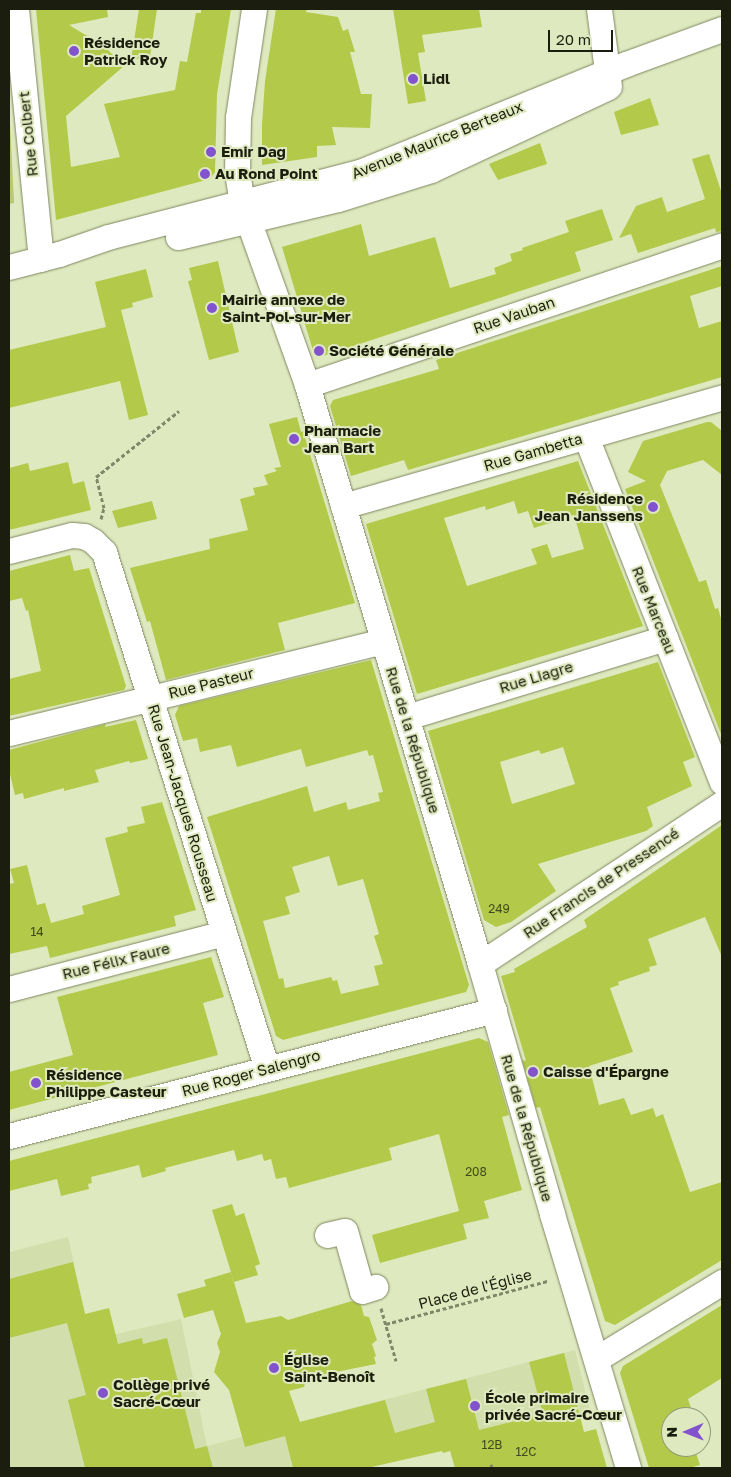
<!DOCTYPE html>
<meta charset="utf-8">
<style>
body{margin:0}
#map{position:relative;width:731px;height:1477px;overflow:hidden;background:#dfe9bf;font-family:"Golos Text",sans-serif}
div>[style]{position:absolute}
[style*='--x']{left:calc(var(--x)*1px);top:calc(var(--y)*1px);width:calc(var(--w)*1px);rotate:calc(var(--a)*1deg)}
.built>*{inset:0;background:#d2deac}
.green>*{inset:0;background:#b8c970}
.building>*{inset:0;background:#b3c94a}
.path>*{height:3px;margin-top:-1.5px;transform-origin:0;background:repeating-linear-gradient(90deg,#81886a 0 4px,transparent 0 6.5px)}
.roads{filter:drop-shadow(0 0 1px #7e8660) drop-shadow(0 0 1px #7e8660)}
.minor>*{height:25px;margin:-12.5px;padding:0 12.5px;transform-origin:12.5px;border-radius:12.5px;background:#fff}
.dots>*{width:14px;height:14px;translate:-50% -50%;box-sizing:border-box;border:2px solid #dfe9bf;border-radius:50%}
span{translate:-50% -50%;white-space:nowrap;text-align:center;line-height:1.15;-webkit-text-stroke:4px #dfe9bf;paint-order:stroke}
.number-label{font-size:12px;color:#41491d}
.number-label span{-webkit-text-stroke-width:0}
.poi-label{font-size:15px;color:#1b1e0e;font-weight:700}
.left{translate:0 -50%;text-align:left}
.right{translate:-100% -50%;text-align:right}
.street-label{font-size:15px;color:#1b1e0e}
.frame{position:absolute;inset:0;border:10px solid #1b1e0e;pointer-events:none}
.north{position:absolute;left:661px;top:1407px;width:50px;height:50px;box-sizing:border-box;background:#dfe9bf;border:1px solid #919878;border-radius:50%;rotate:269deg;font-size:14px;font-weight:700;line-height:20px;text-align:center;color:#1b1e0e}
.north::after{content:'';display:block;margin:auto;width:18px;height:22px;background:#8253cc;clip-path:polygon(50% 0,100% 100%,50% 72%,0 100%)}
.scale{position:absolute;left:548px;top:30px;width:65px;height:22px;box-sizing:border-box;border:2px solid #1b1e0e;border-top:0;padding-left:6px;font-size:15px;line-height:18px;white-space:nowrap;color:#1b1e0e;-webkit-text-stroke:4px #dfe9bf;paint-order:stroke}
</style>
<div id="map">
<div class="built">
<i style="clip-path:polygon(68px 1237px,91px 1340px,181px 1319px,207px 1446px,575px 1350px,590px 1410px,367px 1468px,9px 1468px,9px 1252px)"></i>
</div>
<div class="green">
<i style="clip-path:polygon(9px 102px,14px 203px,9px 204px)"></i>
</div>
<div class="building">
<i style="clip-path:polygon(36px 9px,107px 9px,108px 17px,69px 25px,104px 46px,124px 66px,66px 116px,71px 167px,120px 157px,104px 104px,175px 90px,180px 61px,187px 62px,196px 13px,201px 13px,201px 9px,231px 9px,217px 94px,215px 172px,210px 179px,56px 220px)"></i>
<i style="clip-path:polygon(139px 9px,157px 9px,150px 57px,131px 60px)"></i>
<i style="clip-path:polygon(276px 9px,307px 9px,306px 12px,338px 17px,343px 31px,348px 29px,355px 52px,350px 52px,361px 94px,372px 94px,370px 128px,332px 127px,336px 145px,317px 146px,317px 157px,262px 165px,262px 124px,265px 81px)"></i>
<i style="clip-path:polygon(393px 9px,479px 9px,482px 27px,422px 35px,425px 52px,418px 53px,426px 101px,408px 104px)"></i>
<i style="clip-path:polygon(650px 98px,659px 125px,621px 135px,614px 112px)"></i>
<i style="clip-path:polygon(540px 143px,547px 164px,498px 180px,489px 164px)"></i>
<i style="clip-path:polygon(709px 154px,722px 194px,722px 231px,716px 232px,715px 228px,638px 253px,631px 234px,619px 238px,636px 206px,662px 197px,667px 212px,705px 199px,692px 159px)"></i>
<i style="clip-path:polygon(602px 209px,613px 240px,575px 252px,581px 271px,320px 357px,314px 354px,282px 247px,361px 224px,369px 256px,435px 237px,450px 288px,496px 274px,494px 268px,512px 261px,510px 254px,523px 250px,522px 248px,569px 232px,565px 221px)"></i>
<i style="clip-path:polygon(218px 261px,239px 352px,209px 360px,188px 281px,192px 280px,189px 268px)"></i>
<i style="clip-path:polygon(722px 266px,722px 286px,690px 296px,699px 328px,722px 321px,722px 377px,408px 470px,404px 460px,351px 476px,330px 406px,333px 400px,439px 369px,436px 360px)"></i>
<i style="clip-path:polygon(146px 269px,153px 297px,132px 303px,133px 307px,121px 310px,148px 415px,129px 420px,120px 381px,9px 408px,9px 350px,106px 327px,95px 282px)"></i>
<i style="clip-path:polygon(297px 417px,301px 432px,303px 431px,355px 603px,278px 623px,285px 650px,166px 680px,150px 621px,147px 622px,130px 568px,210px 549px,209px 539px,248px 530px,240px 499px,255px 495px,253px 488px,268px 485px,264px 475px,277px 471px,274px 468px,281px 467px,269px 424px)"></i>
<i style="clip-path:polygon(707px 422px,711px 422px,722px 431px,722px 475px,703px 460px,667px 471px,660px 485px,699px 582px,706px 580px,715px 609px,718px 608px,722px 622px,721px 734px,625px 489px,646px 481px,628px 472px,643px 441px)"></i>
<i style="clip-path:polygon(evenodd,578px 461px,643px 626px,417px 694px,366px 524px,578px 461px,514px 501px,518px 514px,528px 511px,534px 528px,574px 515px,584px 549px,552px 558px,547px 544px,531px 549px,537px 564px,467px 586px,444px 518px,485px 506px,486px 510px,514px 501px)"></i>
<i style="clip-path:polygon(68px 462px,73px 484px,84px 481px,91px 510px,9px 530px,9px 468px,28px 463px,30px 471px)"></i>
<i style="clip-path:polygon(152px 501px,157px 519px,118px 528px,112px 511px)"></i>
<i style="clip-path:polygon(70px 555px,74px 571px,89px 568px,126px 686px,124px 690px,9px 716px,9px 679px,41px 671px,28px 610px,26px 611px,22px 598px,9px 601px,9px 571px)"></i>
<i style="clip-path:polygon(evenodd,371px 660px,469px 985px,466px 992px,283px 1040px,276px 1036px,207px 817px,307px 786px,314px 812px,346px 802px,348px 810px,380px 801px,378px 793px,383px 792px,373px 755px,369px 756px,367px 750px,306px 767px,301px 749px,237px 767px,231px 745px,200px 752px,197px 738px,183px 741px,175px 715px,179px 706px,371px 660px,329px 856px,338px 886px,363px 879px,379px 934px,374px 936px,383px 964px,374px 966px,379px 985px,341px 994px,337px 980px,333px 981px,331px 977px,285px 988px,283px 978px,279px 979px,263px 921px,290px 914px,285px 897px,300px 892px,292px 867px,329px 856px)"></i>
<i style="clip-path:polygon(evenodd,658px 662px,695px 757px,683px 762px,692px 786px,647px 807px,653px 826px,646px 831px,538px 864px,556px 891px,511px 922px,496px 927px,484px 920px,428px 731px,658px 662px,563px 747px,575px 784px,512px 804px,500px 762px,539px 750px,541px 754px,563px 747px)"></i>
<i style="clip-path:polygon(136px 720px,148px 759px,130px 763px,129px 761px,95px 770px,99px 782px,64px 791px,64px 788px,24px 799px,23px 793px,15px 795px,9px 770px,9px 750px,106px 724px,105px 727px)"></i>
<i style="clip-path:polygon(162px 802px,196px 910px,174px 916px,176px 926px,50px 958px,47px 946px,9px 954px,9px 884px,14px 883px,10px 869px,27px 865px,37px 905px,45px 903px,51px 923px,84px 914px,82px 906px,120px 895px,105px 838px,128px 832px,127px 827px,145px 823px,141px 807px)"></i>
<i style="clip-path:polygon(722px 825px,722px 957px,705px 917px,648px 939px,657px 965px,649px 967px,650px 971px,618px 982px,619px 985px,610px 988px,633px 1052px,589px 1066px,599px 1105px,624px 1098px,631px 1115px,653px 1108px,656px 1117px,663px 1114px,690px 1192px,722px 1182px,722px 1260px,615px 1325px,605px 1321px,540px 1107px,536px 1108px,522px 1060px,526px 1061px,501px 976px,515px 972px,514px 969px,587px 927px,584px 920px)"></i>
<i style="clip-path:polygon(211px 957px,224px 997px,203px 1003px,218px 1055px,9px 1110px,9px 1072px,73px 1055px,57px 997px)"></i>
<i style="clip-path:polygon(479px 1038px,488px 1042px,509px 1115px,502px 1117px,522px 1190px,484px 1201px,489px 1218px,463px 1224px,462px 1220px,467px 1239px,380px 1263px,372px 1235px,459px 1211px,439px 1134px,389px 1148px,392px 1160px,289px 1188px,286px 1177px,276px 1179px,271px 1159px,264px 1161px,262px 1154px,237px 1161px,234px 1150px,165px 1168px,166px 1171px,142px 1178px,139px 1165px,91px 1177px,92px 1183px,88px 1184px,89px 1189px,61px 1196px,57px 1179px,9px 1191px,9px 1161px)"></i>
<i style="clip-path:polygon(232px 1204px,236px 1216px,244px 1213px,260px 1264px,255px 1266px,258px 1275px,234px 1282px,212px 1210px)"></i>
<i style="clip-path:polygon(73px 1262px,85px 1314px,109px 1308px,118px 1344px,142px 1338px,143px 1344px,167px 1338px,195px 1449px,207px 1446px,213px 1468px,85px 1468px,68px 1400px,86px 1395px,67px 1323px,9px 1338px,9px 1279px)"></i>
<i style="clip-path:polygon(231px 1272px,246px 1323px,281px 1316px,288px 1320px,352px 1301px,361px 1305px,364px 1316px,369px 1317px,377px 1340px,372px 1344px,376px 1356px,374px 1357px,376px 1364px,306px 1378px,304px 1387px,289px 1391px,300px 1422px,385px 1400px,395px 1433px,435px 1422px,426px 1389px,466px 1379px,479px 1430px,543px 1414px,529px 1362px,564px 1353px,584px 1432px,596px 1429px,607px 1468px,455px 1468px,450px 1451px,443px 1453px,442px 1451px,367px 1468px,293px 1468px,285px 1436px,245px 1447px,229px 1390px,214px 1372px,220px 1352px,217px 1343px,221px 1334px,213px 1310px,184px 1318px,177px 1294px,206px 1286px,204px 1280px)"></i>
<i style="clip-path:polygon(722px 1305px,722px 1378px,688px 1399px,694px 1417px,671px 1417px,671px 1447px,701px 1447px,701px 1443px,703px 1448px,695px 1450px,700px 1465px,689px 1468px,649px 1468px,620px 1373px,623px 1366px)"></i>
</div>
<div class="path">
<i style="--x:101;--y:519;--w:11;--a:-75"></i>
<i style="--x:104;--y:508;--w:32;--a:-104"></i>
<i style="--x:96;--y:477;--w:106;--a:-38.5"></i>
<i style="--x:381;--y:1308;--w:55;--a:74.2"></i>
<i style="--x:386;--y:1324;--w:168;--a:-14.9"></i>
<i style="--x:491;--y:1464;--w:4;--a:76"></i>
</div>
<div class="roads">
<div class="minor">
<i style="--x:16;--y:9;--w:251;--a:84.3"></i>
<i style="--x:254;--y:9;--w:109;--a:98.4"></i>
<i style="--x:238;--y:117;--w:55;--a:91"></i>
<i style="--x:237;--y:172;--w:31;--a:81"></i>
<i style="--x:242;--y:203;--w:193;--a:70.3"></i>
<i style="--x:307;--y:385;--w:604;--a:73.36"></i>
<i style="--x:480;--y:964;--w:260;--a:73.9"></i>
<i style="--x:552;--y:1214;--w:265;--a:73.3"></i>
<i style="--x:599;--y:9;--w:78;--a:82.6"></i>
<i style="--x:178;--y:237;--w:164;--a:-13.4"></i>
<i style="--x:338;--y:199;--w:97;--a:-17.3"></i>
<i style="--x:431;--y:170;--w:193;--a:-25.1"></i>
<i style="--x:9;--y:267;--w:52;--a:-14.6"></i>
<i style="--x:59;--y:254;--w:52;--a:-19.1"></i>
<i style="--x:108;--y:237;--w:260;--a:-14.5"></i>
<i style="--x:360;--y:172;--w:287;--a:-22.1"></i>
<i style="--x:626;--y:64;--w:102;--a:-20"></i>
<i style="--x:307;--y:385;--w:438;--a:-18.6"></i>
<i style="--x:586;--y:437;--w:371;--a:68.5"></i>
<i style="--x:343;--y:506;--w:394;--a:-16"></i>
<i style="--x:9;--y:551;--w:65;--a:-14.3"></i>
<i style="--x:72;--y:535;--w:12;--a:5"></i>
<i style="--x:84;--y:536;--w:10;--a:29"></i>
<i style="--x:93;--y:541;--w:16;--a:45"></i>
<i style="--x:104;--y:552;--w:542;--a:72.5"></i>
<i style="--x:407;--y:717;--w:270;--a:-17"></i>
<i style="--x:9;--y:733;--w:385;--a:-13.8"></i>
<i style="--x:480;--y:964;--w:291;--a:-33.6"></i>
<i style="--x:9;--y:989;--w:222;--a:-14.6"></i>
<i style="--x:9;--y:1136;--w:501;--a:-14.56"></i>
<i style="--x:327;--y:1235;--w:18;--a:-13"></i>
<i style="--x:345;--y:1231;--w:62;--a:74.2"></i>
<i style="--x:362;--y:1291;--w:14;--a:-17"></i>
<i style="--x:596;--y:1359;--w:148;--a:-31.4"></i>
</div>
</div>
<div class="dots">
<i style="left:74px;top:51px;background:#8253cc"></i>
<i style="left:413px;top:79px;background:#8253cc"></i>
<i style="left:211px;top:152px;background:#8253cc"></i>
<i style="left:205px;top:174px;background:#8253cc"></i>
<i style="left:212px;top:308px;background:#8253cc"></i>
<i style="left:319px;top:351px;background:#8253cc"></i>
<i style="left:294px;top:439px;background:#8253cc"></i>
<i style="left:653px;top:507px;background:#8253cc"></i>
<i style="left:533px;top:1072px;background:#8253cc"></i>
<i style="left:36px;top:1083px;background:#8253cc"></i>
<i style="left:274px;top:1368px;background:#8253cc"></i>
<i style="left:103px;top:1393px;background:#8253cc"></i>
<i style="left:475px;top:1406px;background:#8253cc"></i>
</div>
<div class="number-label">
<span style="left:499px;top:909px">249</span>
<span style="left:37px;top:932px">14</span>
<span style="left:476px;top:1172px">208</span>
<span style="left:492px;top:1445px">12B</span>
<span style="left:526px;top:1452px">12C</span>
</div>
<div class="poi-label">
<span class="left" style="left:84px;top:51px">Résidence<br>Patrick Roy</span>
<span class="left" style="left:423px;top:79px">Lidl</span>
<span class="left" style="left:221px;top:152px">Emir Dag</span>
<span class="left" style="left:215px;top:174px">Au Rond Point</span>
<span class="left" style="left:222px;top:308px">Mairie annexe de<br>Saint-Pol-sur-Mer</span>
<span class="left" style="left:329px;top:351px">Société Générale</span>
<span class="left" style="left:304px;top:439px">Pharmacie<br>Jean Bart</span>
<span class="right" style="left:643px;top:507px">Résidence<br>Jean Janssens</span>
<span class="left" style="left:543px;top:1072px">Caisse d'Épargne</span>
<span class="left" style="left:46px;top:1083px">Résidence<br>Philippe Casteur</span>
<span class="left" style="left:284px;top:1368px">Église<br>Saint-Benoît</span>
<span class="left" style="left:113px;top:1393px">Collège privé<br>Sacré-Cœur</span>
<span class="left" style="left:485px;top:1406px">École primaire<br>privée Sacré-Cœur</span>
</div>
<div class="street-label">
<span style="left:28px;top:134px;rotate:-96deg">Rue Colbert</span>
<span style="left:437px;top:140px;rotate:-22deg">Avenue Maurice Berteaux</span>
<span style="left:514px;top:315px;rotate:-19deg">Rue Vauban</span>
<span style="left:533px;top:452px;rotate:-16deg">Rue Gambetta</span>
<span style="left:654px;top:610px;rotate:68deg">Rue Marceau</span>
<span style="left:536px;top:677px;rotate:-17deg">Rue Liagre</span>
<span style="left:211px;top:683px;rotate:-14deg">Rue Pasteur</span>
<span style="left:413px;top:740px;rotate:73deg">Rue de la République</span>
<span style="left:183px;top:803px;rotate:73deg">Rue Jean-Jacques Rousseau</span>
<span style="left:601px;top:883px;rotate:-34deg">Rue Francis de Pressencé</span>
<span style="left:116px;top:961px;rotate:-14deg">Rue Félix Faure</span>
<span style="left:251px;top:1073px;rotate:-15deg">Rue Roger Salengro</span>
<span style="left:527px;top:1128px;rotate:74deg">Rue de la République</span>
<span style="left:475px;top:1289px;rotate:-15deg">Place de l'Église</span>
</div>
<div class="frame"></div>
<div class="north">N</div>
<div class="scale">20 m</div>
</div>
